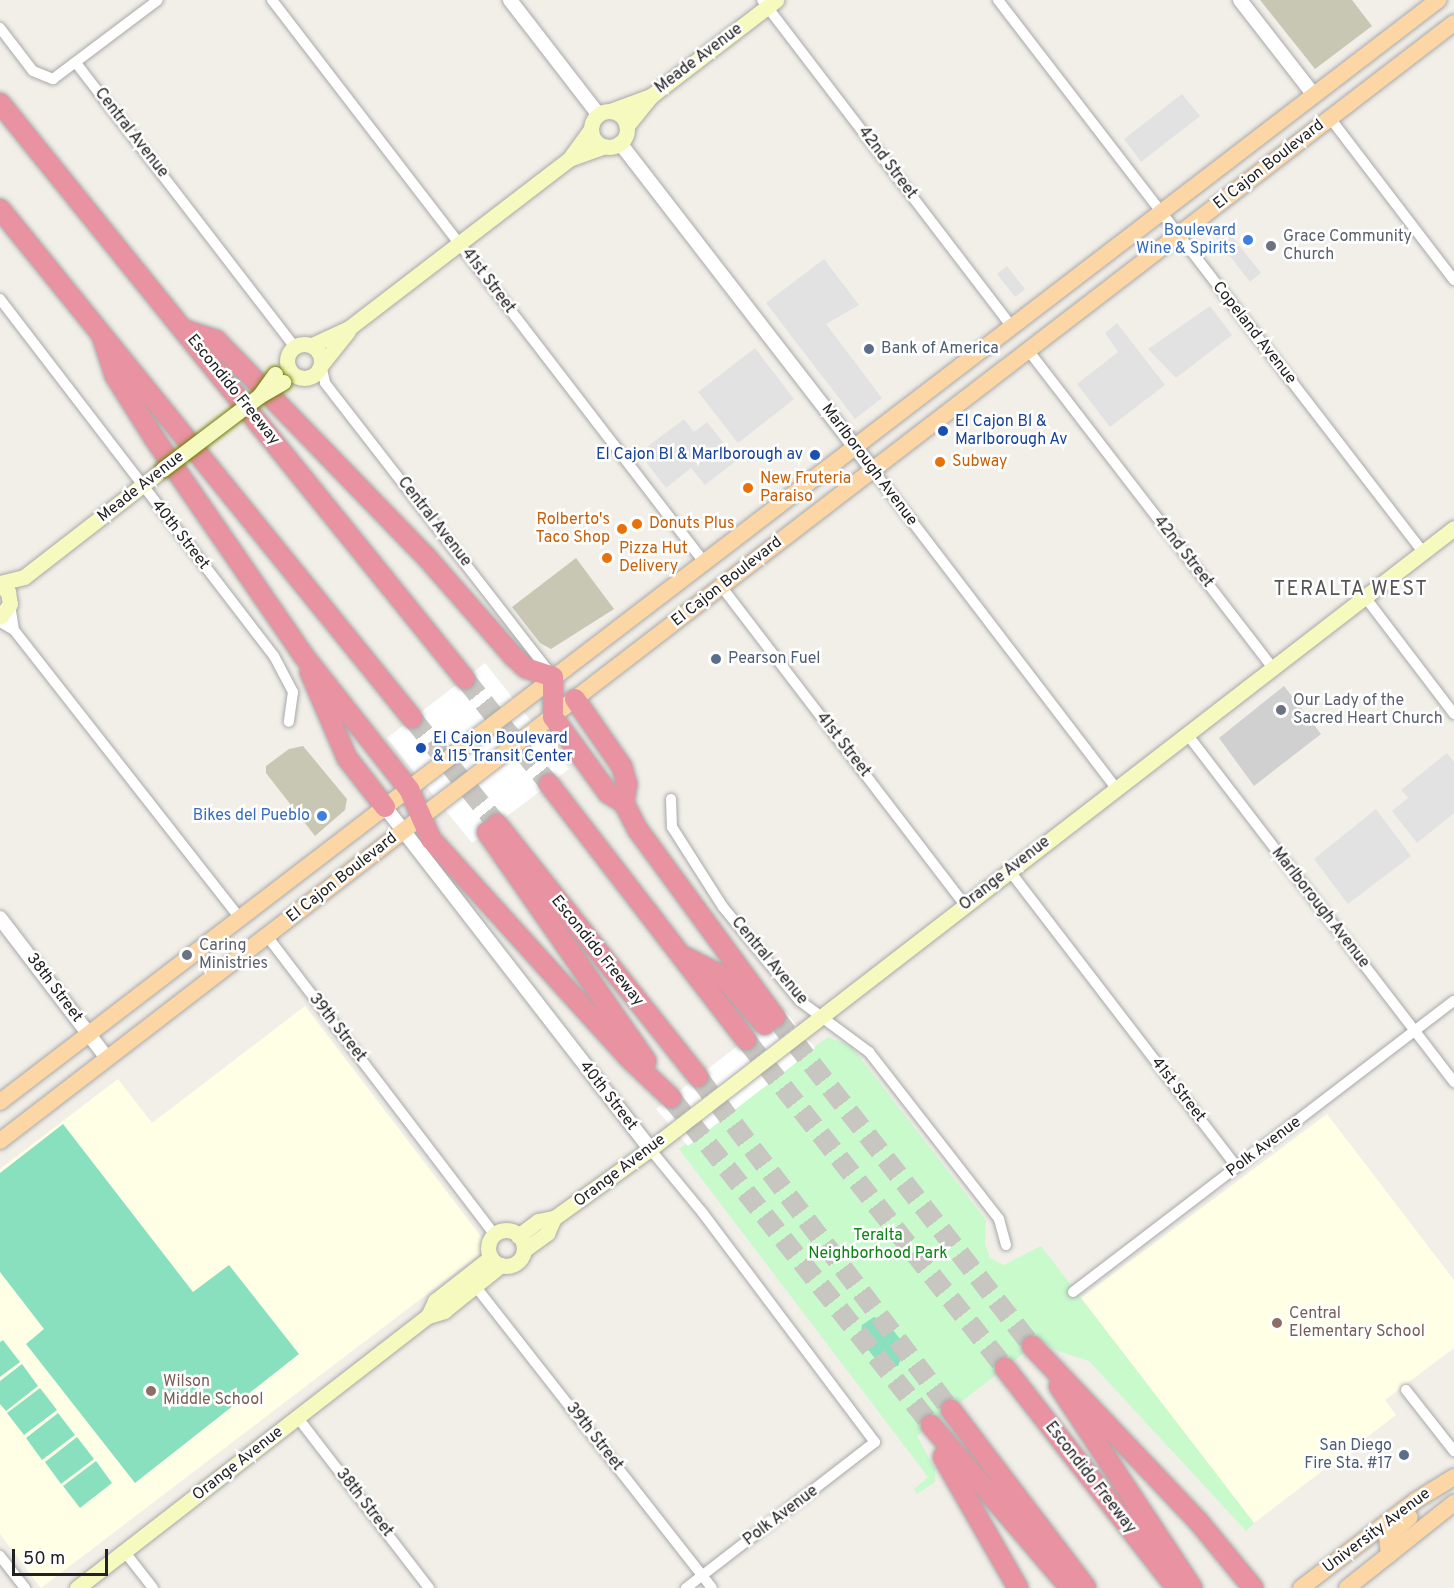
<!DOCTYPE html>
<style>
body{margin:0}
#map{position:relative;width:1454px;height:1588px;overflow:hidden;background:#f2efe9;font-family:Overpass,sans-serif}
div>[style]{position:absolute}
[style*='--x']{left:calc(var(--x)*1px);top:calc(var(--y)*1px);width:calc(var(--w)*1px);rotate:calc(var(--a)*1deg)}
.education>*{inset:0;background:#ffffe5}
.religious>*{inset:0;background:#d0d0d0}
.construction>*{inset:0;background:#c7c7b4}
.park>*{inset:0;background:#c8facc}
.pitch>*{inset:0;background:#88e0be}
.parking>*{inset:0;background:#e2e2e2}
.pier>*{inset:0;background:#fff}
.motorway-tunnel>*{height:20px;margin-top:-10px;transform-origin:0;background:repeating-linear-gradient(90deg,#c8c6c1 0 20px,transparent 0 30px)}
.roads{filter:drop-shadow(0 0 2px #a9a9a9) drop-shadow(0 0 2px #a9a9a9)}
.minor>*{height:10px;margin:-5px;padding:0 5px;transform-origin:5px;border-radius:5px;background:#fff}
.tertiary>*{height:14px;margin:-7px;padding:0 7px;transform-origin:7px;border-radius:7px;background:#fff}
.secondary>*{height:15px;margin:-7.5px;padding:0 7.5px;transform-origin:7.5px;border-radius:7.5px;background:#f7fabf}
.secondary>.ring{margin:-7.5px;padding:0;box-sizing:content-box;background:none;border:15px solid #f7fabf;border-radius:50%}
.primary>*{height:16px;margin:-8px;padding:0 8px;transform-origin:8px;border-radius:8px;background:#fcd6a4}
.motorway>*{height:20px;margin:-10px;padding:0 10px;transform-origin:10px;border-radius:10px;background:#e892a2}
.bridges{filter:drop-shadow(0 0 2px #707d05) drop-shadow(0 0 2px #707d05)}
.secondary-bridge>*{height:15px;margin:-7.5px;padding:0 7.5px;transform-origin:7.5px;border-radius:7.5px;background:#f7fabf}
.dots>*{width:16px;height:16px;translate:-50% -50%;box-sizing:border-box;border:3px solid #fff;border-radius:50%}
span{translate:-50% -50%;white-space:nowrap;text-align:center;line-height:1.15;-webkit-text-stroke:5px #fff;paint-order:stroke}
.street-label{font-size:16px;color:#222}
.shop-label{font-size:16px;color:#366cbe}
.right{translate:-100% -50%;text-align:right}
.worship-label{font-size:16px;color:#5b616d}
.left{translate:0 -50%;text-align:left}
.service-label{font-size:16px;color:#4e5e75}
.transit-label{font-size:16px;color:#164399}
.food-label{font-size:16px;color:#c56008}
.park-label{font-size:16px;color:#0c8416}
.education-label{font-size:16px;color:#785e54}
.quarter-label{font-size:20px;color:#555;letter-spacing:1.5px}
.scale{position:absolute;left:12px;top:1549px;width:96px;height:27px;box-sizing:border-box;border:3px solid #222;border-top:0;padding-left:8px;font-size:18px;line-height:21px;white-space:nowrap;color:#222;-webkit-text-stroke:4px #fff;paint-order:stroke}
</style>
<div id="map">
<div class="education">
<i style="clip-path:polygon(305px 1006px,489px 1247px,41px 1588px,0 1534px,0 1169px,118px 1079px,152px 1123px)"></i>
<i style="clip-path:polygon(1327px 1114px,1454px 1280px,1454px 1348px,1385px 1400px,1396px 1415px,1254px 1523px,1081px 1298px)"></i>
</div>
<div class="religious">
<i style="clip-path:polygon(1284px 686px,1321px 734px,1254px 786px,1219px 738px)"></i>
</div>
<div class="construction">
<i style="clip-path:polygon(1260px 0,1352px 0,1372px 26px,1315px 69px)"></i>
<i style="clip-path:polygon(576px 558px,614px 609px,551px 649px,540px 643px,512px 607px)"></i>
<i style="clip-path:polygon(303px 746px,347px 799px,345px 810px,315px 836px,266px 773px,266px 766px,289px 749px)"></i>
</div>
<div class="park">
<i style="clip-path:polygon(828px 1037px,851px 1046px,986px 1220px,985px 1244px,990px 1258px,1004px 1265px,1041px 1246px,1254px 1523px,1246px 1531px,1089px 1361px,1055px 1350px,1041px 1340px,917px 1436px,935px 1469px,935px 1482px,917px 1494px,914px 1489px,928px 1477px,679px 1149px)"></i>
</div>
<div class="pitch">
<i style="clip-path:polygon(63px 1124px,193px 1292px,229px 1265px,299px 1354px,135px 1483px,26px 1344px,44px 1329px,0 1272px,0 1173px)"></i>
<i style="clip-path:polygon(874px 1317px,887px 1322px,906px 1347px,898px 1366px,880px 1365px,860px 1339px,862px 1325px)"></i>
<i style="clip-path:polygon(3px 1340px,20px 1362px,0 1377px,0 1342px)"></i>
<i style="clip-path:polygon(22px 1364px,38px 1386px,6px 1411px,0 1404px,0 1381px)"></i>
<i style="clip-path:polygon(40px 1388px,57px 1410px,24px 1435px,7px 1413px)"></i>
<i style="clip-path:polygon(58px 1413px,75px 1435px,42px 1460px,26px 1438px)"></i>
<i style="clip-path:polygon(77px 1437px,94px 1459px,61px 1484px,45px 1462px)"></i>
<i style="clip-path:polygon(96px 1461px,112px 1483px,80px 1508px,63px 1486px)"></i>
</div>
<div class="parking">
<i style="clip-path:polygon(1182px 94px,1200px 116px,1141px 162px,1124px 139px)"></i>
<i style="clip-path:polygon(1224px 226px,1261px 273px,1250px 282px,1213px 234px)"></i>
<i style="clip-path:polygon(824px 259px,859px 305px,826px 324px,882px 398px,855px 419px,766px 303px)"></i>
<i style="clip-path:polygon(1007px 266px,1025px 289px,1015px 297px,997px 274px)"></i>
<i style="clip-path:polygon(1210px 306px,1232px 335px,1176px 378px,1148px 349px)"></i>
<i style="clip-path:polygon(1117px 323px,1165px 385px,1110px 427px,1077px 384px,1118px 352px,1105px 333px)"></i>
<i style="clip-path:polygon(755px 348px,794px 399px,738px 443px,698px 392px)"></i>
<i style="clip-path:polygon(684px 419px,694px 432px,707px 422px,737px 460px,705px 485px,691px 468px,666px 488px,639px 453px)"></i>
<i style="clip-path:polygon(1447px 753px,1454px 762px,1454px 813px,1417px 843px,1392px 811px,1408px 798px,1401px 790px)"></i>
<i style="clip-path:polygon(1376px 809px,1411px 856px,1348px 904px,1314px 859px)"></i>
</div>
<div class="pier">
<i style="clip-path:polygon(485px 663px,569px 769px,472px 843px,387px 738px)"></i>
<i style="clip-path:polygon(784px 1010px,815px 1048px,688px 1146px,656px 1109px)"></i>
</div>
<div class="motorway-tunnel">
<i style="--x:465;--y:679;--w:134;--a:51.3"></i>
<i style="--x:412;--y:718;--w:136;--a:51.3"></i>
<i style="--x:775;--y:1017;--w:417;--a:52"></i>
<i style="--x:746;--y:1040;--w:418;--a:51.7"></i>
<i style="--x:698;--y:1077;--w:418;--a:52.8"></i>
<i style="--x:671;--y:1098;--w:418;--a:51.5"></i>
</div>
<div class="roads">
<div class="minor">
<i style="--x:272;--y:0;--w:709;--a:52.45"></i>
<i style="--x:762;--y:0;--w:412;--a:52.6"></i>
<i style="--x:998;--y:0;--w:697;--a:52.41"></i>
<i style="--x:0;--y:28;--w:54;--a:52.5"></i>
<i style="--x:33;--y:71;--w:22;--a:22"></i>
<i style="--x:53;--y:79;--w:131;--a:-37"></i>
<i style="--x:76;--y:63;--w:357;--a:52.4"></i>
<i style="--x:1330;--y:118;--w:204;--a:52.6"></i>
<i style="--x:0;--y:299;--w:450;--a:52.5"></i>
<i style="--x:274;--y:656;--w:41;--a:62.2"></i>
<i style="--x:293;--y:692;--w:30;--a:98"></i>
<i style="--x:1028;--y:350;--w:401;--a:52.4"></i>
<i style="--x:321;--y:365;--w:18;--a:77"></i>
<i style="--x:325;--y:383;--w:368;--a:52.2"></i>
<i style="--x:872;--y:469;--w:402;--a:52.6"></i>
<i style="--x:721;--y:586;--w:402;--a:52.6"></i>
<i style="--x:1365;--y:597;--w:147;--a:52.7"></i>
<i style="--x:0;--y:622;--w:16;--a:30"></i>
<i style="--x:14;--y:630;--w:26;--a:-99"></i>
<i style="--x:14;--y:630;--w:366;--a:51.9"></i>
<i style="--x:1187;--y:734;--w:439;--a:52.5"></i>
<i style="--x:671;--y:799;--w:28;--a:88"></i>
<i style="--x:672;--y:827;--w:95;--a:57.5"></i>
<i style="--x:723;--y:907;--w:122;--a:50.7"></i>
<i style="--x:800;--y:1001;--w:86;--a:36.5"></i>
<i style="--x:869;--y:1052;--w:212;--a:52.1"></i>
<i style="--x:999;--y:1219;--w:27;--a:75"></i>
<i style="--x:1009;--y:870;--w:374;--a:52.5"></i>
<i style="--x:267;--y:936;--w:376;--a:52.7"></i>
<i style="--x:650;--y:1149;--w:82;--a:50.5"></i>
<i style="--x:702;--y:1212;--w:288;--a:53.1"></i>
<i style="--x:875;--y:1442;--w:239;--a:142.3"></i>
<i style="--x:476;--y:1287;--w:382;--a:51.9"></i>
<i style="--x:1073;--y:1292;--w:479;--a:-37.4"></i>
<i style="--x:1406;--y:1390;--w:78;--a:51.8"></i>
<i style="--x:298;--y:1418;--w:215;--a:52.4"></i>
<i style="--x:124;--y:1551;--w:47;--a:51.9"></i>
<i style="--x:0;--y:1556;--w:41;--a:52"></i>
</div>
<div class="tertiary">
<i style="--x:510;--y:0;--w:144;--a:52.3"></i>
<i style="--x:1240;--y:0;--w:120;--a:52.1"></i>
<i style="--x:620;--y:143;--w:412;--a:52.3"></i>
<i style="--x:385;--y:807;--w:433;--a:52.2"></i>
<i style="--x:0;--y:918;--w:176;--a:52.6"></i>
</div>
<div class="secondary">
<i style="--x:651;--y:96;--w:158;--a:-37.5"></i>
<i class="ring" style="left:591px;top:111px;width:21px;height:21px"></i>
<i style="--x:610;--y:111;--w:44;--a:-20.1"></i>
<i style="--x:651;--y:96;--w:38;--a:129"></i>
<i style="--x:591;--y:129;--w:37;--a:126"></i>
<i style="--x:569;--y:159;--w:37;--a:-20"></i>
<i class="ring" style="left:287px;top:344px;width:19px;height:19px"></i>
<i style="--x:312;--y:345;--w:41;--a:-24.7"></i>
<i style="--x:349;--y:328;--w:277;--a:-37.5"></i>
<i style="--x:321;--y:365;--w:43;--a:-51.5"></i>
<i style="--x:0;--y:583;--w:25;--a:-14"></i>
<i style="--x:24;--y:577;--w:176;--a:-37.8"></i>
<i style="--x:0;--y:585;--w:11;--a:41"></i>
<i style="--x:8;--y:592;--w:12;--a:81"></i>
<i style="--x:10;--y:604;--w:16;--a:128"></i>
<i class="ring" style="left:488px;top:1230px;width:21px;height:21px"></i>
<i style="--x:518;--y:1236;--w:25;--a:-37"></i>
<i style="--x:538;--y:1221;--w:16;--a:-11"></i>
<i style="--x:554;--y:1218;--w:118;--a:-35.7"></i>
<i style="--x:650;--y:1149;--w:1016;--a:-37.68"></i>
<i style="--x:524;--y:1250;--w:29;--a:-36"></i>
<i style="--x:547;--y:1233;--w:17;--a:-65"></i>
<i style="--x:428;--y:1316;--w:17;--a:-65"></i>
<i style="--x:435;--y:1301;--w:71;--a:-38.2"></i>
<i style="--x:77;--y:1588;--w:444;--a:-37.8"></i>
<i style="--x:428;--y:1316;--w:17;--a:-17"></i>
<i style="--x:444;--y:1311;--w:73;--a:-38.9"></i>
</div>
<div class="primary">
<i style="--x:0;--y:1102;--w:1812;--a:-37.46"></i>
<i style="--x:0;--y:1141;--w:1834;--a:-37.56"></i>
<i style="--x:1389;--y:1555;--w:18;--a:-96"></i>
<i style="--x:1387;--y:1537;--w:30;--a:-41"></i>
<i style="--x:1301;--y:1588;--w:143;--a:-37.3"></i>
<i style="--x:1415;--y:1501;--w:46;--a:-31.6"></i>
<i style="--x:1347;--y:1588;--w:137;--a:-38.5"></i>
</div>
<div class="motorway">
<i style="--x:0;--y:103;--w:740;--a:51.09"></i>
<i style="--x:0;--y:209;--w:655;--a:51.01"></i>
<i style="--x:185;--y:330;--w:33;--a:18"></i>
<i style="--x:216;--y:340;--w:306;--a:45.9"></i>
<i style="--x:429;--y:560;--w:128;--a:48.8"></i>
<i style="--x:513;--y:656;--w:18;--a:43"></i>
<i style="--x:526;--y:668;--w:28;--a:18"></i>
<i style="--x:553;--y:677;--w:40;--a:90"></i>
<i style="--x:553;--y:717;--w:94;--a:54.1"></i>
<i style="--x:608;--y:793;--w:19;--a:32"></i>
<i style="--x:624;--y:803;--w:30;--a:63"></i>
<i style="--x:638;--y:830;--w:232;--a:53.8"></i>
<i style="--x:102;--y:336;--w:42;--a:72"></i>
<i style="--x:115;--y:376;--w:73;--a:57.8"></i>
<i style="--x:154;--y:438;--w:263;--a:55.5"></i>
<i style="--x:303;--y:655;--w:171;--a:51.7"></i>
<i style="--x:409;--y:789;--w:55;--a:66.3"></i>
<i style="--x:431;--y:839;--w:298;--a:47.9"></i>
<i style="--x:631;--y:1060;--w:55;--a:43.5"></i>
<i style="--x:310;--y:672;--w:94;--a:66.7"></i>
<i style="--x:347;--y:758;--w:62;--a:52.2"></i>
<i style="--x:575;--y:699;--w:83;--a:55.3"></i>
<i style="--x:622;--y:767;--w:18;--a:74"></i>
<i style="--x:627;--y:784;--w:19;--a:99"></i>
<i style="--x:549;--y:784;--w:323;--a:52.4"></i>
<i style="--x:497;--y:824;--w:323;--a:51.5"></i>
<i style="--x:487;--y:832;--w:279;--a:55.2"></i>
<i style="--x:687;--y:958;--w:39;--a:27"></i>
<i style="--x:722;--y:976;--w:65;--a:48.7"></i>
<i style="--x:1032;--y:1346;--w:241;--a:46.5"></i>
<i style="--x:1198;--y:1521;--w:87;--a:50.6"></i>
<i style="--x:1005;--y:1368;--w:279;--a:52.1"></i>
<i style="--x:1059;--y:1386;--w:242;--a:56.6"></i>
<i style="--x:951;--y:1410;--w:223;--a:52.8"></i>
<i style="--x:931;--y:1425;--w:214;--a:49.5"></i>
<i style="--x:943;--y:1457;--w:151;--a:60.2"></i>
</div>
</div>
<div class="bridges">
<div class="secondary-bridge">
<i style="--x:275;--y:374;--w:27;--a:126"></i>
<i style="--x:259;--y:396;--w:28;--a:-30"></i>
<i style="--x:163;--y:469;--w:121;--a:-37.2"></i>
</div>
</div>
<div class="dots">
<i style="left:1248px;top:240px;background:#3f7fe0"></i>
<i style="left:1271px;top:246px;background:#6b7280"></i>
<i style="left:869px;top:349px;background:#5c6f8a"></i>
<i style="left:943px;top:431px;background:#1a4fb4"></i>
<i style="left:815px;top:455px;background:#1a4fb4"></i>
<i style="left:940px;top:462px;background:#e8710a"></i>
<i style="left:748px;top:488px;background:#e8710a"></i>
<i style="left:637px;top:524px;background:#e8710a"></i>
<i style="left:622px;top:529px;background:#e8710a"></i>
<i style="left:607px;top:558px;background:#e8710a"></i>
<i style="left:716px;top:659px;background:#5c6f8a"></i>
<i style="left:1281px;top:710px;background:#6b7280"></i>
<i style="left:421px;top:748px;background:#1a4fb4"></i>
<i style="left:322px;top:816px;background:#3f7fe0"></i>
<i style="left:187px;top:955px;background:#6b7280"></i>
<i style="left:1277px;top:1323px;background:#8d6e63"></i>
<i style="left:151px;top:1391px;background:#8d6e63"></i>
<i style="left:1404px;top:1455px;background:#5c6f8a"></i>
</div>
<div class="street-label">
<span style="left:699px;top:59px;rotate:-37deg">Meade Avenue</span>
<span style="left:131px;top:133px;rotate:52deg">Central Avenue</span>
<span style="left:887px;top:163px;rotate:53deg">42nd Street</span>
<span style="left:1269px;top:165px;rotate:-38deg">El Cajon Boulevard</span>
<span style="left:488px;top:281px;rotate:53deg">41st Street</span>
<span style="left:1254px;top:333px;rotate:52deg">Copeland Avenue</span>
<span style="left:233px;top:390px;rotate:51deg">Escondido Freeway</span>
<span style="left:869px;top:465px;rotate:53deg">Marlborough Avenue</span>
<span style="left:141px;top:487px;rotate:-38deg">Meade Avenue</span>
<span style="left:434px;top:522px;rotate:52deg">Central Avenue</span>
<span style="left:180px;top:535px;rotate:52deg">40th Street</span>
<span style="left:1183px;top:552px;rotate:52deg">42nd Street</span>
<span style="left:727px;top:582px;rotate:-38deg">El Cajon Boulevard</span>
<span style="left:843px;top:745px;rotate:52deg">41st Street</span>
<span style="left:1005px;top:874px;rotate:-38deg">Orange Avenue</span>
<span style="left:342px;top:878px;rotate:-38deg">El Cajon Boulevard</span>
<span style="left:1320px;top:908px;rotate:52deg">Marlborough Avenue</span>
<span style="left:597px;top:951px;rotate:51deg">Escondido Freeway</span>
<span style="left:769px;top:961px;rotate:50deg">Central Avenue</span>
<span style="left:54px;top:988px;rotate:53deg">38th Street</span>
<span style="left:337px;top:1028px;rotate:52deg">39th Street</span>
<span style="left:1178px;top:1090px;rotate:52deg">41st Street</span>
<span style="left:608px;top:1096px;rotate:52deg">40th Street</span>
<span style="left:1264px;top:1147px;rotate:-37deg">Polk Avenue</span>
<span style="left:620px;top:1171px;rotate:-37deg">Orange Avenue</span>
<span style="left:594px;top:1437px;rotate:52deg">39th Street</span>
<span style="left:238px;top:1464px;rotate:-38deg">Orange Avenue</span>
<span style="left:1090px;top:1478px;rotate:52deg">Escondido Freeway</span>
<span style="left:364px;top:1503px;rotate:52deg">38th Street</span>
<span style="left:781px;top:1516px;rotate:-37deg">Polk Avenue</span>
<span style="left:1377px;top:1531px;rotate:-37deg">University Avenue</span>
</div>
<div class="shop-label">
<span class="right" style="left:1236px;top:240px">Boulevard<br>Wine &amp; Spirits</span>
<span class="right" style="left:310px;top:816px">Bikes del Pueblo</span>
</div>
<div class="worship-label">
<span class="left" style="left:1283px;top:246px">Grace Community<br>Church</span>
<span class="left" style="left:1293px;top:710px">Our Lady of the<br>Sacred Heart Church</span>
<span class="left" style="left:199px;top:955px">Caring<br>Ministries</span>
</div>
<div class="service-label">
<span class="left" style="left:881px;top:349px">Bank of America</span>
<span class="left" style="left:728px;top:659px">Pearson Fuel</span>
<span class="right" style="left:1392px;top:1455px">San Diego<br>Fire Sta. #17</span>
</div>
<div class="transit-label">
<span class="left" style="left:955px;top:431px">El Cajon Bl &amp;<br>Marlborough Av</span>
<span class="right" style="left:803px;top:455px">El Cajon Bl &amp; Marlborough av</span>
<span class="left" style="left:433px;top:748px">El Cajon Boulevard<br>&amp; I15 Transit Center</span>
</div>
<div class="food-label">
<span class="left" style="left:952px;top:462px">Subway</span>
<span class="left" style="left:760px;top:488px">New Fruteria<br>Paraiso</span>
<span class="right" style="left:610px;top:529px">Rolberto's<br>Taco Shop</span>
<span class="left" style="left:649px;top:524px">Donuts Plus</span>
<span class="left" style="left:619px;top:558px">Pizza Hut<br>Delivery</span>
</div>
<div class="park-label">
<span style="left:878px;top:1245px">Teralta<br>Neighborhood Park</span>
</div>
<div class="education-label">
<span class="left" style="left:1289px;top:1323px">Central<br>Elementary School</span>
<span class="left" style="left:163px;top:1391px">Wilson<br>Middle School</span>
</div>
<div class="quarter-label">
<span style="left:1351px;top:590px">TERALTA WEST</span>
</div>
<div class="scale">50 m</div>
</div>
